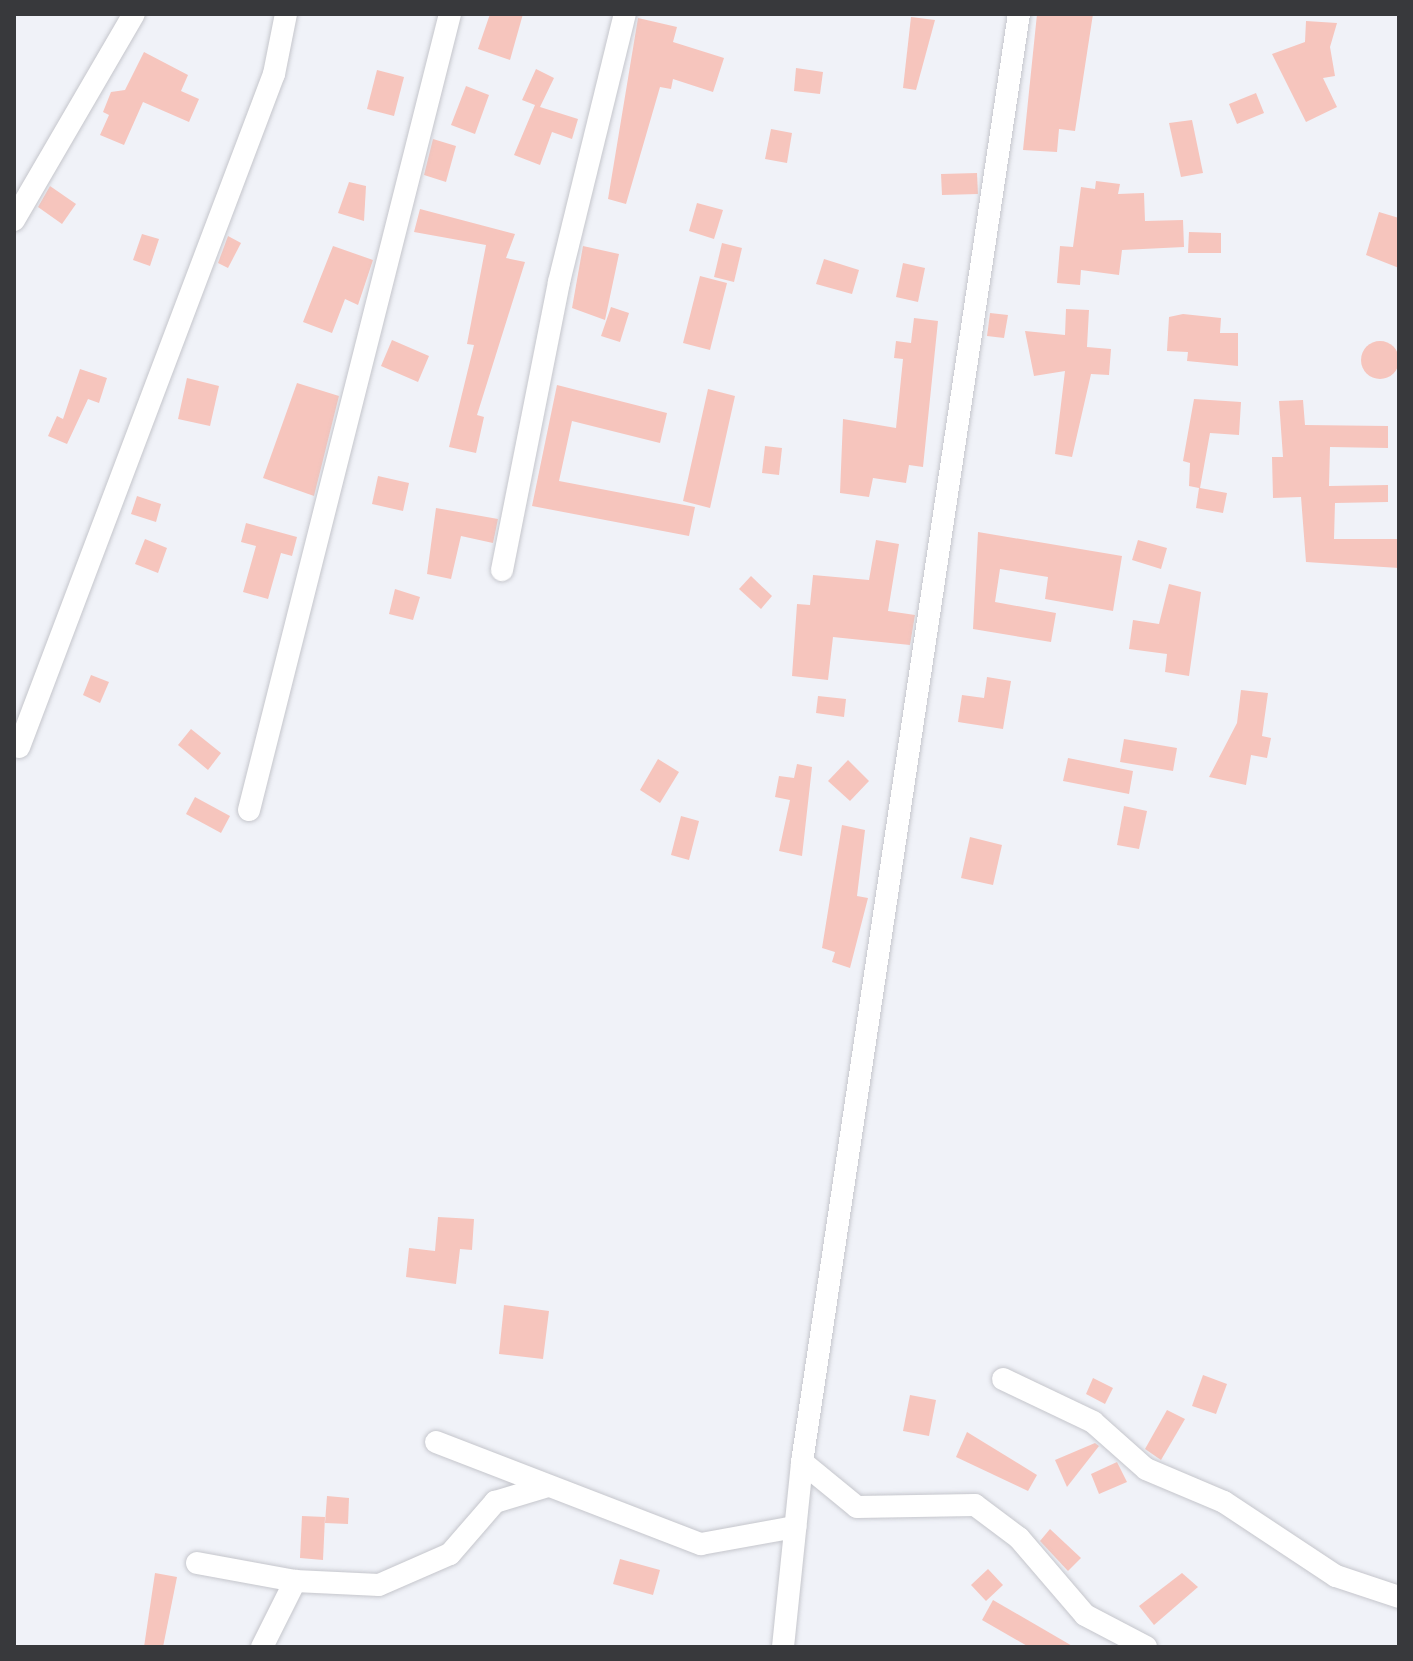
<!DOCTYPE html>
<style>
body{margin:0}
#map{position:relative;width:1413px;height:1661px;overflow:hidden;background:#f0f2f8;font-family:"Titillium Web",sans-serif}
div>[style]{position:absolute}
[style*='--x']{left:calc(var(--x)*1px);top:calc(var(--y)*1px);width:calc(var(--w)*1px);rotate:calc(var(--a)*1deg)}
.building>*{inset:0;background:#f6c5bd}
.round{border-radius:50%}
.roads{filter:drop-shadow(0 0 2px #c5c6cc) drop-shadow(0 0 2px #c5c6cc)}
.minor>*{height:22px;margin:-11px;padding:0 11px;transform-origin:11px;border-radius:11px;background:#fff}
span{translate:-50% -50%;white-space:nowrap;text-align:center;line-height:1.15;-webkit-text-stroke:7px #fff;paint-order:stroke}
.frame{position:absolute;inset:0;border:16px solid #38393c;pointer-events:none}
</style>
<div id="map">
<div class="building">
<i style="clip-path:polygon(490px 14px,523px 14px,510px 60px,478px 49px)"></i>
<i style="clip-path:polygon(1037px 14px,1093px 14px,1075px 131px,1059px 129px,1057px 152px,1023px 150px)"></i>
<i style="clip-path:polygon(911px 17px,935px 20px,916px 90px,903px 88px)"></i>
<i style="clip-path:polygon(638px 18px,677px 27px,673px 42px,724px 58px,713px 92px,673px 79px,671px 89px,660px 87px,626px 204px,608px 199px)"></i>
<i style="clip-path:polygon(1306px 21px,1337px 23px,1330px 47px,1335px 76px,1323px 78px,1337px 107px,1306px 122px,1272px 54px,1305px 42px)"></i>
<i style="clip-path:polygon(144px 52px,188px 75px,181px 91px,199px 99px,189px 122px,143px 102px,124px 145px,100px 135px,109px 115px,103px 112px,111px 92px,125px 90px)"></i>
<i style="clip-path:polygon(796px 68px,823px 72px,820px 94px,794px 91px)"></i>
<i style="clip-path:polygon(536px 69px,554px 78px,540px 107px,578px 119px,572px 139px,552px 132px,540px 165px,514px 155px,535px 105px,522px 100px)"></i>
<i style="clip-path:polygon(377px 70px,404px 77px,394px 116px,367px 109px)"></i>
<i style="clip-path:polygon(466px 86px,489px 95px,475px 134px,451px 125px)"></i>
<i style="clip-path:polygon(1256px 93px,1264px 113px,1237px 124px,1229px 104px)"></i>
<i style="clip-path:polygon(1192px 120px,1203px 173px,1181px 177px,1169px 123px)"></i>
<i style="clip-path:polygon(771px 129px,792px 133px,787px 163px,765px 159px)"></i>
<i style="clip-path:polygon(433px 139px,456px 146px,446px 182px,424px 175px)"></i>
<i style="clip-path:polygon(977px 173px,978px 194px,942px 195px,941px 174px)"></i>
<i style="clip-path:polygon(1096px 181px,1120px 184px,1118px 194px,1144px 193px,1145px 221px,1183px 220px,1184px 247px,1122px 250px,1119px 275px,1081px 270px,1080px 285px,1057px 283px,1060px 246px,1073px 247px,1081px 187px,1095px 189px)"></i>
<i style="clip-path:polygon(349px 182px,366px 186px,364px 221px,338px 213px)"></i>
<i style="clip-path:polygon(50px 186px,76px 204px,62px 224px,38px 207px)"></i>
<i style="clip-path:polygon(697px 203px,723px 210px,714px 239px,689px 231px)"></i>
<i style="clip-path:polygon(420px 209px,515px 234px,506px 258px,525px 262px,477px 415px,484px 417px,476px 453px,449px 447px,474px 345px,467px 344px,486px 245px,414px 232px)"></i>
<i style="clip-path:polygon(1379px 212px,1399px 218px,1399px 268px,1366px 255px)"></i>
<i style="clip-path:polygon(1189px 232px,1221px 233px,1221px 253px,1188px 253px)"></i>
<i style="clip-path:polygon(142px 234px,159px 239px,150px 266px,133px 260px)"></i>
<i style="clip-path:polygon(228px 236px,241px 243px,228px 268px,218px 263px)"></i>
<i style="clip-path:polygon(722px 243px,742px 248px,734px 282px,714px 277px)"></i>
<i style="clip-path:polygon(333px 246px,373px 260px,358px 305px,345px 299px,332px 333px,303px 322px)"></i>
<i style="clip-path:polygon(583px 246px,619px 254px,605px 320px,572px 308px)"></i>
<i style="clip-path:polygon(824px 259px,859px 270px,852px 294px,816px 284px)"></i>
<i style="clip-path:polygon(903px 263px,925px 268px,918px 302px,896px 297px)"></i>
<i style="clip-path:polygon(700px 276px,727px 283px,710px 350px,683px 343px)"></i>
<i style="clip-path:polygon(611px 307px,629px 313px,620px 342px,601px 336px)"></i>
<i style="clip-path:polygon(1066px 309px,1089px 310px,1087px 347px,1111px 349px,1109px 375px,1091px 374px,1072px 457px,1055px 454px,1065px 371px,1034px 376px,1025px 331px,1065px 335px)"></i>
<i style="clip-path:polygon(990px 313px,1008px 315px,1004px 338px,987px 336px)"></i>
<i style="clip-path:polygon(1183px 314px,1221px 318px,1220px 333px,1238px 333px,1238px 366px,1187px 361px,1188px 352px,1167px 351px,1169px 317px)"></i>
<i style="clip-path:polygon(914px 318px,938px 321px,923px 467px,909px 465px,906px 483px,873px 478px,869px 497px,840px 493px,843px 419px,896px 428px,903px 359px,894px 358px,896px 341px,911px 343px)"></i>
<i style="clip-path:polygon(392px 340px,429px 356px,418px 382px,381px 366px)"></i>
<i class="round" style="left:1361px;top:341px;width:38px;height:38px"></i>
<i style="clip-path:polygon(80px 369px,107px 378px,99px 403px,88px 399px,67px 444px,48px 436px,57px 416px,63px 419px)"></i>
<i style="clip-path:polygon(187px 378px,219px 386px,210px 426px,178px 419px)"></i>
<i style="clip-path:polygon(297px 383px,339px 396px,314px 496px,263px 478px)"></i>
<i style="clip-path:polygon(557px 385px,667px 413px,660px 443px,572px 421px,559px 481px,695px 507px,689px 536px,532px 506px)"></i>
<i style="clip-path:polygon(708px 389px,735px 396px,710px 508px,683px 501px)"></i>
<i style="clip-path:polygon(1194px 399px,1241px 402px,1239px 435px,1210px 433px,1200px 488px,1227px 493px,1223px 513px,1196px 508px,1199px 488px,1189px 486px,1190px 463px,1183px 461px)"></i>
<i style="clip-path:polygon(1303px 400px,1305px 425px,1388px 426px,1388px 448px,1330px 447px,1329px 486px,1388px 485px,1388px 502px,1335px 503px,1334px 539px,1399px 539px,1399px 568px,1306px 562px,1301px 497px,1273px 498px,1272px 457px,1283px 457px,1279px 401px)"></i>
<i style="clip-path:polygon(765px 446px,782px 448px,779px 475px,762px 473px)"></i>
<i style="clip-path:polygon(378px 476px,409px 483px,403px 511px,372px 504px)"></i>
<i style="clip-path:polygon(137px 496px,161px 504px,156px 522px,131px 514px)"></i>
<i style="clip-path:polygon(436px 508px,498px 519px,493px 543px,461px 536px,451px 579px,427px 574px)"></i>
<i style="clip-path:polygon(246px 523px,297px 537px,292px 556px,281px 553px,268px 599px,243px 592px,256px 546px,241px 542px)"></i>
<i style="clip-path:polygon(978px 532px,1122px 556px,1113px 611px,1045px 599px,1048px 577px,1000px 569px,995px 602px,1056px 613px,1051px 642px,973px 629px)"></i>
<i style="clip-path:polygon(145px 539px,167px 548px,158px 573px,135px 564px)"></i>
<i style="clip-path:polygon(876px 540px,899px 544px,888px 611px,915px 615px,910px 645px,833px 637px,828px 680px,792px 676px,797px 604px,810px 605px,813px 575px,869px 580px)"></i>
<i style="clip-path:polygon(1138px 540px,1167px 548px,1161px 569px,1132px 560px)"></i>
<i style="clip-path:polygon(751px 576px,772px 596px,761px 609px,739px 589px)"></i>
<i style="clip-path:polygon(1169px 584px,1201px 592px,1189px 676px,1165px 672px,1167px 654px,1129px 649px,1133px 620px,1159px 624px)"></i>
<i style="clip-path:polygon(395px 589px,420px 597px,413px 620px,389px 614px)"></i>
<i style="clip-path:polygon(91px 675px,109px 682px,100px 703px,83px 695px)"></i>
<i style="clip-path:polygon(987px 677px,1011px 681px,1003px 729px,958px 722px,962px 695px,984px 698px)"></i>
<i style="clip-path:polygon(1241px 690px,1268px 693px,1262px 736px,1271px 738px,1267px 758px,1251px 755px,1246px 785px,1209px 777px,1237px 723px)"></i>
<i style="clip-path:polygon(818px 696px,846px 699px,844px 717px,816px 713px)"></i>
<i style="clip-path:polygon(191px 729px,221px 753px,208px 770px,178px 745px)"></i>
<i style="clip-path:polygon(1124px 739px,1177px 748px,1173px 771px,1120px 762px)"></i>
<i style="clip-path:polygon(1068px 758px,1133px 771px,1129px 794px,1063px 781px)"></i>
<i style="clip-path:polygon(658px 759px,679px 772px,660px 803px,640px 790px)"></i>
<i style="clip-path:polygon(848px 760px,869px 781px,850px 801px,828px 781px)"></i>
<i style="clip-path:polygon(797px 764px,812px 767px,802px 856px,779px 851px,790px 800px,775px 797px,779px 776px,794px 778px)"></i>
<i style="clip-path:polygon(195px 797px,230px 816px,221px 833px,186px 814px)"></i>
<i style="clip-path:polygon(1124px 806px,1147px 811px,1139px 849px,1117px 845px)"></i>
<i style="clip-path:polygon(681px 816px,699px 821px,689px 860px,671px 855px)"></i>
<i style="clip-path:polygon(842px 825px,865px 830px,857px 896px,868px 898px,850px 968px,832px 962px,835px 952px,822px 948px)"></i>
<i style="clip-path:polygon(970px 837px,1002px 845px,993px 885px,961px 878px)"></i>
<i style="clip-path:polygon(438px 1217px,474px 1219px,472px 1250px,460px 1249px,456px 1284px,406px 1277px,409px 1248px,435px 1251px)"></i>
<i style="clip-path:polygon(504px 1305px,549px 1311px,543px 1359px,499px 1354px)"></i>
<i style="clip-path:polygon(1203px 1375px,1227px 1384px,1216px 1414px,1192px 1406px)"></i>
<i style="clip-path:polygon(1093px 1378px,1113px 1388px,1105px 1404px,1086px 1394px)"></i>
<i style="clip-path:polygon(910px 1395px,936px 1400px,929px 1436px,903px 1431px)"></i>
<i style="clip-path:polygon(1167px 1410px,1185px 1419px,1161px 1460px,1145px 1449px)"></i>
<i style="clip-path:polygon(967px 1432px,1037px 1475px,1028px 1491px,956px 1457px)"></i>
<i style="clip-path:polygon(1095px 1443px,1099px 1446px,1067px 1487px,1055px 1460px)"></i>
<i style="clip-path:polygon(1117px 1462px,1127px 1482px,1099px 1494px,1091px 1474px)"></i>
<i style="clip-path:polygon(327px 1496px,349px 1498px,348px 1524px,325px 1523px)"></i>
<i style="clip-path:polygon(302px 1516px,325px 1517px,323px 1560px,300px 1558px)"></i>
<i style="clip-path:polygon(1050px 1529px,1081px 1558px,1068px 1571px,1040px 1541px)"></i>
<i style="clip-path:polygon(620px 1559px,660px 1570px,653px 1595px,613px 1584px)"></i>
<i style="clip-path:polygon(988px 1569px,1003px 1585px,986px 1601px,971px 1585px)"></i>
<i style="clip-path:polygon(155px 1573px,177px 1577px,163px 1647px,144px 1647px)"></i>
<i style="clip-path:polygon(1182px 1573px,1198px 1587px,1154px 1625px,1139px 1606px)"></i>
<i style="clip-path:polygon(993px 1600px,1074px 1647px,1029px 1647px,982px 1620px)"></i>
</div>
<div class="roads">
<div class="minor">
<i style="--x:14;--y:220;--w:238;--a:-59.8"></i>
<i style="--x:502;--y:570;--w:294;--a:-78.8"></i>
<i style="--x:559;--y:282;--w:276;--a:-76.2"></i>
<i style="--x:19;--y:747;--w:720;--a:-69.25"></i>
<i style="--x:274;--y:74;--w:61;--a:-78.7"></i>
<i style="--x:249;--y:810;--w:821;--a:-75.83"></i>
<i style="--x:1003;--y:1379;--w:100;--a:25.5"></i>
<i style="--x:1093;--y:1422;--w:71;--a:41.6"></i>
<i style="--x:1146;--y:1469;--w:85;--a:22.9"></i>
<i style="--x:1224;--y:1502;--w:134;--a:33.5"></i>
<i style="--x:1336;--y:1576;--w:66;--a:18.4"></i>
<i style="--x:436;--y:1442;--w:284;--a:21.1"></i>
<i style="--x:701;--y:1544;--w:96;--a:-10.3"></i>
<i style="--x:802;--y:1462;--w:71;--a:39.3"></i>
<i style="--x:857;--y:1507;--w:118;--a:-1"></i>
<i style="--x:975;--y:1505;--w:55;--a:36.9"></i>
<i style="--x:1019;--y:1538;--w:101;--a:49.4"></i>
<i style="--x:1085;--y:1615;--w:69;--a:27.7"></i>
<i style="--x:197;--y:1563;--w:100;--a:10.4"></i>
<i style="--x:295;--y:1581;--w:84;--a:2.7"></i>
<i style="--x:379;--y:1585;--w:77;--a:-23.6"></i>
<i style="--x:450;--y:1554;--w:69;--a:-49.1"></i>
<i style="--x:495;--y:1502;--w:52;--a:-16.7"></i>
<i style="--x:262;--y:1647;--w:74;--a:-63.4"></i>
<i style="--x:783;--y:1647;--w:186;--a:-84.1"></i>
<i style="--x:802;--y:1462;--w:1464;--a:-81.48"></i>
</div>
</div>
<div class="frame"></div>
</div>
